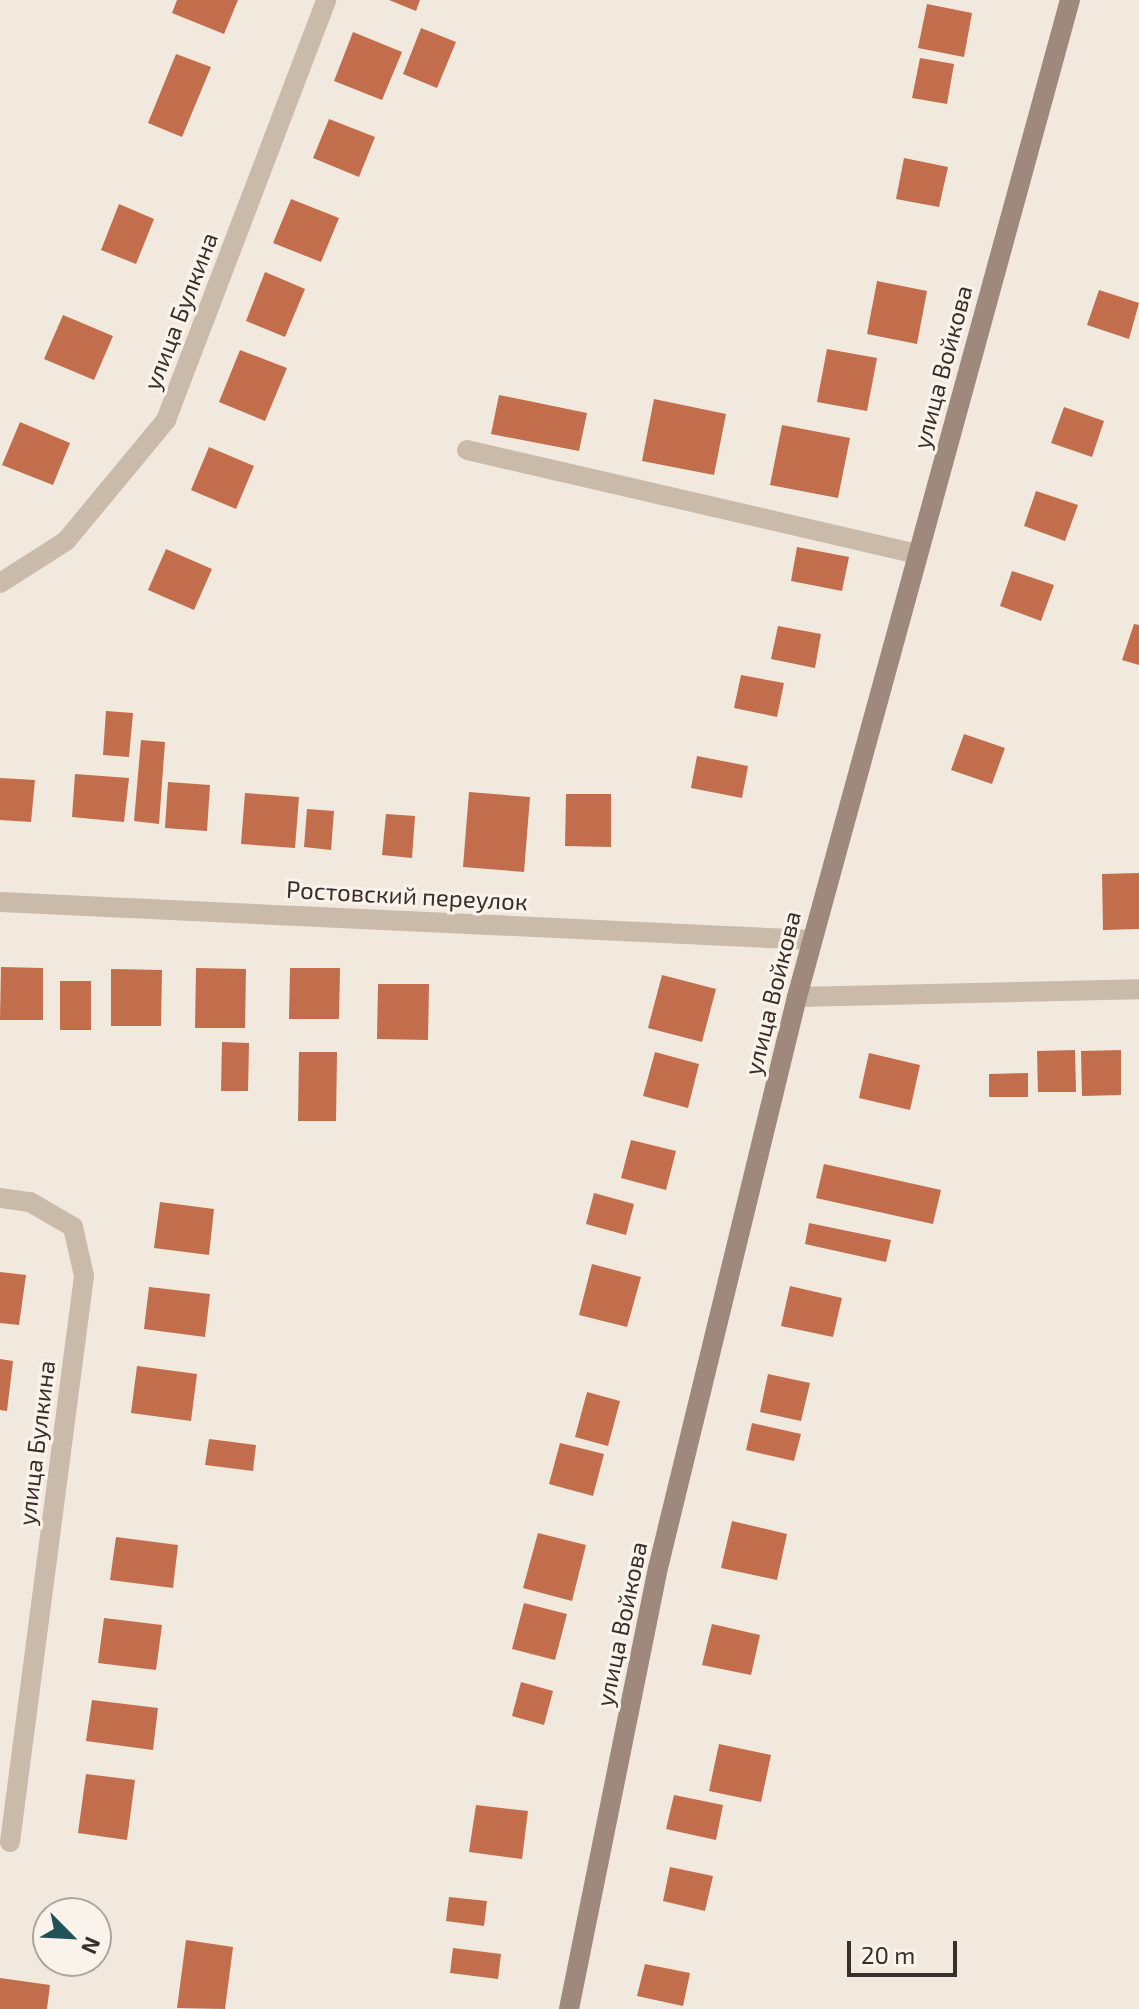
<!DOCTYPE html>
<meta charset="utf-8">
<style>
body{margin:0}
#map{position:relative;width:1139px;height:2009px;overflow:hidden;background:#f2e9de;font-family:"Exo 2",sans-serif}
div>[style]{position:absolute}
[style*='--x']{left:calc(var(--x)*1px);top:calc(var(--y)*1px);width:calc(var(--w)*1px);rotate:calc(var(--a)*1deg)}
.building>*{inset:0;background:#c26e4d}
.service>*{height:20px;margin:-10px;padding:0 10px;transform-origin:10px;border-radius:10px;background:#cabaaa}
.minor>*{height:20px;margin:-10px;padding:0 10px;transform-origin:10px;border-radius:10px;background:#cabaaa}
.secondary>*{height:20px;margin:-10px;padding:0 10px;transform-origin:10px;border-radius:10px;background:#9e897c}
span{translate:-50% -50%;white-space:nowrap;text-align:center;line-height:1.15;-webkit-text-stroke:6px #f9f3eb;paint-order:stroke}
.street-label{font-size:24px;color:#382f2a}
.north{position:absolute;left:32px;top:1897px;width:80px;height:80px;box-sizing:border-box;background:#f9f3eb;border:2px solid #aca59e;border-radius:50%;rotate:114deg;font-size:22px;font-weight:700;line-height:32px;text-align:center;color:#382f2a}
.north::after{content:'';display:block;margin:auto;width:28px;height:36px;background:#205258;clip-path:polygon(50% 0,100% 100%,50% 72%,0 100%)}
.scale{position:absolute;left:847px;top:1941px;width:110px;height:36px;box-sizing:border-box;border:4px solid #382f2a;border-top:0;padding-left:10px;font-size:24px;line-height:28px;white-space:nowrap;color:#382f2a;-webkit-text-stroke:6px #f9f3eb;paint-order:stroke}
</style>
<div id="map">
<div class="building">
<i style="clip-path:polygon(177px 0,238px 0,224px 34px,172px 13px)"></i>
<i style="clip-path:polygon(389px 0,420px 0,416px 11px)"></i>
<i style="clip-path:polygon(927px 4px,972px 13px,964px 57px,918px 48px)"></i>
<i style="clip-path:polygon(421px 28px,456px 42px,437px 88px,403px 74px)"></i>
<i style="clip-path:polygon(353px 32px,402px 52px,382px 100px,334px 81px)"></i>
<i style="clip-path:polygon(176px 54px,211px 67px,182px 137px,148px 123px)"></i>
<i style="clip-path:polygon(920px 58px,954px 64px,947px 104px,912px 98px)"></i>
<i style="clip-path:polygon(329px 119px,375px 137px,359px 177px,313px 158px)"></i>
<i style="clip-path:polygon(904px 158px,948px 167px,939px 207px,896px 199px)"></i>
<i style="clip-path:polygon(291px 199px,339px 218px,321px 262px,273px 243px)"></i>
<i style="clip-path:polygon(119px 204px,154px 219px,136px 264px,101px 250px)"></i>
<i style="clip-path:polygon(265px 272px,305px 289px,285px 337px,246px 321px)"></i>
<i style="clip-path:polygon(877px 281px,927px 291px,917px 344px,867px 334px)"></i>
<i style="clip-path:polygon(1099px 290px,1139px 303px,1129px 339px,1087px 325px)"></i>
<i style="clip-path:polygon(63px 315px,113px 336px,94px 380px,44px 359px)"></i>
<i style="clip-path:polygon(827px 349px,877px 358px,867px 411px,817px 402px)"></i>
<i style="clip-path:polygon(240px 350px,287px 368px,265px 421px,219px 402px)"></i>
<i style="clip-path:polygon(499px 395px,587px 413px,579px 451px,491px 434px)"></i>
<i style="clip-path:polygon(654px 399px,726px 414px,714px 475px,642px 461px)"></i>
<i style="clip-path:polygon(1064px 407px,1104px 421px,1092px 457px,1051px 443px)"></i>
<i style="clip-path:polygon(20px 422px,70px 443px,53px 485px,2px 465px)"></i>
<i style="clip-path:polygon(782px 425px,850px 438px,838px 498px,770px 485px)"></i>
<i style="clip-path:polygon(209px 447px,254px 466px,236px 509px,191px 490px)"></i>
<i style="clip-path:polygon(1036px 491px,1078px 505px,1065px 541px,1024px 526px)"></i>
<i style="clip-path:polygon(797px 547px,849px 557px,842px 591px,791px 581px)"></i>
<i style="clip-path:polygon(166px 549px,212px 569px,194px 610px,148px 590px)"></i>
<i style="clip-path:polygon(1012px 571px,1054px 585px,1041px 621px,1000px 606px)"></i>
<i style="clip-path:polygon(1134px 624px,1139px 625px,1139px 665px,1122px 660px)"></i>
<i style="clip-path:polygon(778px 626px,821px 634px,815px 668px,771px 659px)"></i>
<i style="clip-path:polygon(741px 675px,784px 683px,777px 717px,734px 708px)"></i>
<i style="clip-path:polygon(106px 711px,133px 713px,129px 757px,103px 755px)"></i>
<i style="clip-path:polygon(964px 734px,1005px 748px,992px 784px,951px 770px)"></i>
<i style="clip-path:polygon(141px 740px,165px 742px,159px 824px,134px 821px)"></i>
<i style="clip-path:polygon(697px 756px,748px 766px,742px 798px,691px 788px)"></i>
<i style="clip-path:polygon(75px 774px,129px 778px,124px 822px,72px 817px)"></i>
<i style="clip-path:polygon(0 778px,35px 780px,31px 822px,0 820px)"></i>
<i style="clip-path:polygon(168px 782px,210px 785px,207px 831px,165px 828px)"></i>
<i style="clip-path:polygon(469px 792px,530px 797px,524px 872px,463px 867px)"></i>
<i style="clip-path:polygon(245px 793px,299px 797px,295px 848px,241px 844px)"></i>
<i style="clip-path:polygon(566px 794px,611px 794px,611px 847px,565px 846px)"></i>
<i style="clip-path:polygon(307px 809px,334px 811px,331px 850px,304px 847px)"></i>
<i style="clip-path:polygon(386px 814px,415px 816px,412px 858px,382px 855px)"></i>
<i style="clip-path:polygon(1139px 873px,1139px 929px,1103px 930px,1102px 874px)"></i>
<i style="clip-path:polygon(1px 967px,43px 968px,43px 1020px,0 1020px)"></i>
<i style="clip-path:polygon(196px 968px,246px 969px,245px 1028px,195px 1028px)"></i>
<i style="clip-path:polygon(290px 968px,340px 968px,339px 1019px,289px 1019px)"></i>
<i style="clip-path:polygon(111px 969px,162px 970px,161px 1026px,111px 1026px)"></i>
<i style="clip-path:polygon(662px 975px,716px 989px,702px 1042px,648px 1028px)"></i>
<i style="clip-path:polygon(60px 981px,91px 981px,91px 1030px,60px 1030px)"></i>
<i style="clip-path:polygon(378px 984px,429px 984px,428px 1040px,377px 1039px)"></i>
<i style="clip-path:polygon(222px 1042px,249px 1043px,248px 1091px,221px 1091px)"></i>
<i style="clip-path:polygon(1075px 1050px,1076px 1092px,1038px 1092px,1037px 1051px)"></i>
<i style="clip-path:polygon(1121px 1050px,1121px 1095px,1082px 1096px,1081px 1051px)"></i>
<i style="clip-path:polygon(299px 1052px,337px 1052px,336px 1121px,298px 1121px)"></i>
<i style="clip-path:polygon(655px 1052px,699px 1064px,688px 1108px,643px 1096px)"></i>
<i style="clip-path:polygon(869px 1053px,920px 1065px,910px 1110px,859px 1098px)"></i>
<i style="clip-path:polygon(1028px 1073px,1028px 1097px,989px 1097px,989px 1074px)"></i>
<i style="clip-path:polygon(631px 1140px,676px 1151px,666px 1190px,621px 1178px)"></i>
<i style="clip-path:polygon(824px 1164px,941px 1190px,933px 1224px,816px 1198px)"></i>
<i style="clip-path:polygon(594px 1193px,634px 1204px,626px 1235px,586px 1224px)"></i>
<i style="clip-path:polygon(160px 1202px,214px 1209px,209px 1255px,154px 1248px)"></i>
<i style="clip-path:polygon(809px 1223px,891px 1240px,886px 1262px,805px 1244px)"></i>
<i style="clip-path:polygon(592px 1264px,641px 1277px,627px 1327px,579px 1315px)"></i>
<i style="clip-path:polygon(0 1272px,26px 1275px,19px 1325px,0 1323px)"></i>
<i style="clip-path:polygon(790px 1286px,842px 1298px,833px 1337px,781px 1326px)"></i>
<i style="clip-path:polygon(149px 1287px,210px 1294px,205px 1337px,144px 1329px)"></i>
<i style="clip-path:polygon(0 1359px,13px 1361px,7px 1411px,0 1410px)"></i>
<i style="clip-path:polygon(137px 1366px,197px 1374px,191px 1421px,131px 1413px)"></i>
<i style="clip-path:polygon(768px 1374px,810px 1383px,801px 1421px,760px 1412px)"></i>
<i style="clip-path:polygon(587px 1392px,620px 1401px,608px 1446px,575px 1437px)"></i>
<i style="clip-path:polygon(752px 1423px,801px 1434px,794px 1461px,746px 1450px)"></i>
<i style="clip-path:polygon(209px 1439px,256px 1445px,253px 1471px,205px 1465px)"></i>
<i style="clip-path:polygon(560px 1443px,604px 1454px,593px 1496px,549px 1484px)"></i>
<i style="clip-path:polygon(732px 1521px,787px 1534px,777px 1580px,721px 1568px)"></i>
<i style="clip-path:polygon(538px 1533px,586px 1545px,572px 1601px,523px 1588px)"></i>
<i style="clip-path:polygon(116px 1537px,178px 1545px,173px 1588px,110px 1580px)"></i>
<i style="clip-path:polygon(524px 1603px,567px 1614px,555px 1660px,512px 1649px)"></i>
<i style="clip-path:polygon(104px 1618px,162px 1625px,156px 1670px,98px 1663px)"></i>
<i style="clip-path:polygon(712px 1624px,760px 1635px,751px 1675px,702px 1665px)"></i>
<i style="clip-path:polygon(521px 1682px,553px 1691px,544px 1725px,512px 1716px)"></i>
<i style="clip-path:polygon(92px 1700px,158px 1708px,153px 1750px,86px 1741px)"></i>
<i style="clip-path:polygon(719px 1744px,771px 1755px,761px 1802px,709px 1791px)"></i>
<i style="clip-path:polygon(86px 1774px,135px 1780px,127px 1840px,78px 1833px)"></i>
<i style="clip-path:polygon(674px 1795px,723px 1805px,716px 1840px,666px 1829px)"></i>
<i style="clip-path:polygon(476px 1805px,528px 1811px,522px 1859px,469px 1852px)"></i>
<i style="clip-path:polygon(670px 1867px,713px 1876px,705px 1911px,663px 1901px)"></i>
<i style="clip-path:polygon(449px 1897px,487px 1901px,484px 1926px,446px 1921px)"></i>
<i style="clip-path:polygon(186px 1940px,233px 1947px,225px 2009px,177px 2008px)"></i>
<i style="clip-path:polygon(453px 1948px,501px 1954px,498px 1979px,450px 1973px)"></i>
<i style="clip-path:polygon(645px 1964px,690px 1973px,683px 2006px,637px 1996px)"></i>
<i style="clip-path:polygon(0 1978px,50px 1985px,47px 2009px,0 2009px)"></i>
</div>
<div class="service">
<i style="--x:467;--y:450;--w:463;--a:13"></i>
</div>
<div class="minor">
<i style="--x:0;--y:583;--w:78;--a:-32.5"></i>
<i style="--x:66;--y:541;--w:157;--a:-50.4"></i>
<i style="--x:166;--y:420;--w:449;--a:-69.1"></i>
<i style="--x:0;--y:902;--w:813;--a:2.68"></i>
<i style="--x:797;--y:997;--w:342;--a:-1.3"></i>
<i style="--x:0;--y:1198;--w:30;--a:8"></i>
<i style="--x:30;--y:1202;--w:50;--a:30.2"></i>
<i style="--x:73;--y:1227;--w:50;--a:77.3"></i>
<i style="--x:84;--y:1276;--w:571;--a:97.45"></i>
</div>
<div class="secondary">
<i style="--x:569;--y:2009;--w:450;--a:-78.6"></i>
<i style="--x:658;--y:1568;--w:588;--a:-76.32"></i>
<i style="--x:797;--y:997;--w:1034;--a:-74.69"></i>
</div>
<div class="street-label">
<span style="left:180px;top:311px;rotate:-69deg">улица Булкина</span>
<span style="left:942px;top:367px;rotate:-75deg">улица Войкова</span>
<span style="left:407px;top:895px;rotate:3deg">Ростовский переулок</span>
<span style="left:772px;top:993px;rotate:-76deg">улица Войкова</span>
<span style="left:36px;top:1443px;rotate:-83deg">улица Булкина</span>
<span style="left:621px;top:1624px;rotate:-78deg">улица Войкова</span>
</div>
<div class="north">N</div>
<div class="scale">20 m</div>
</div>
